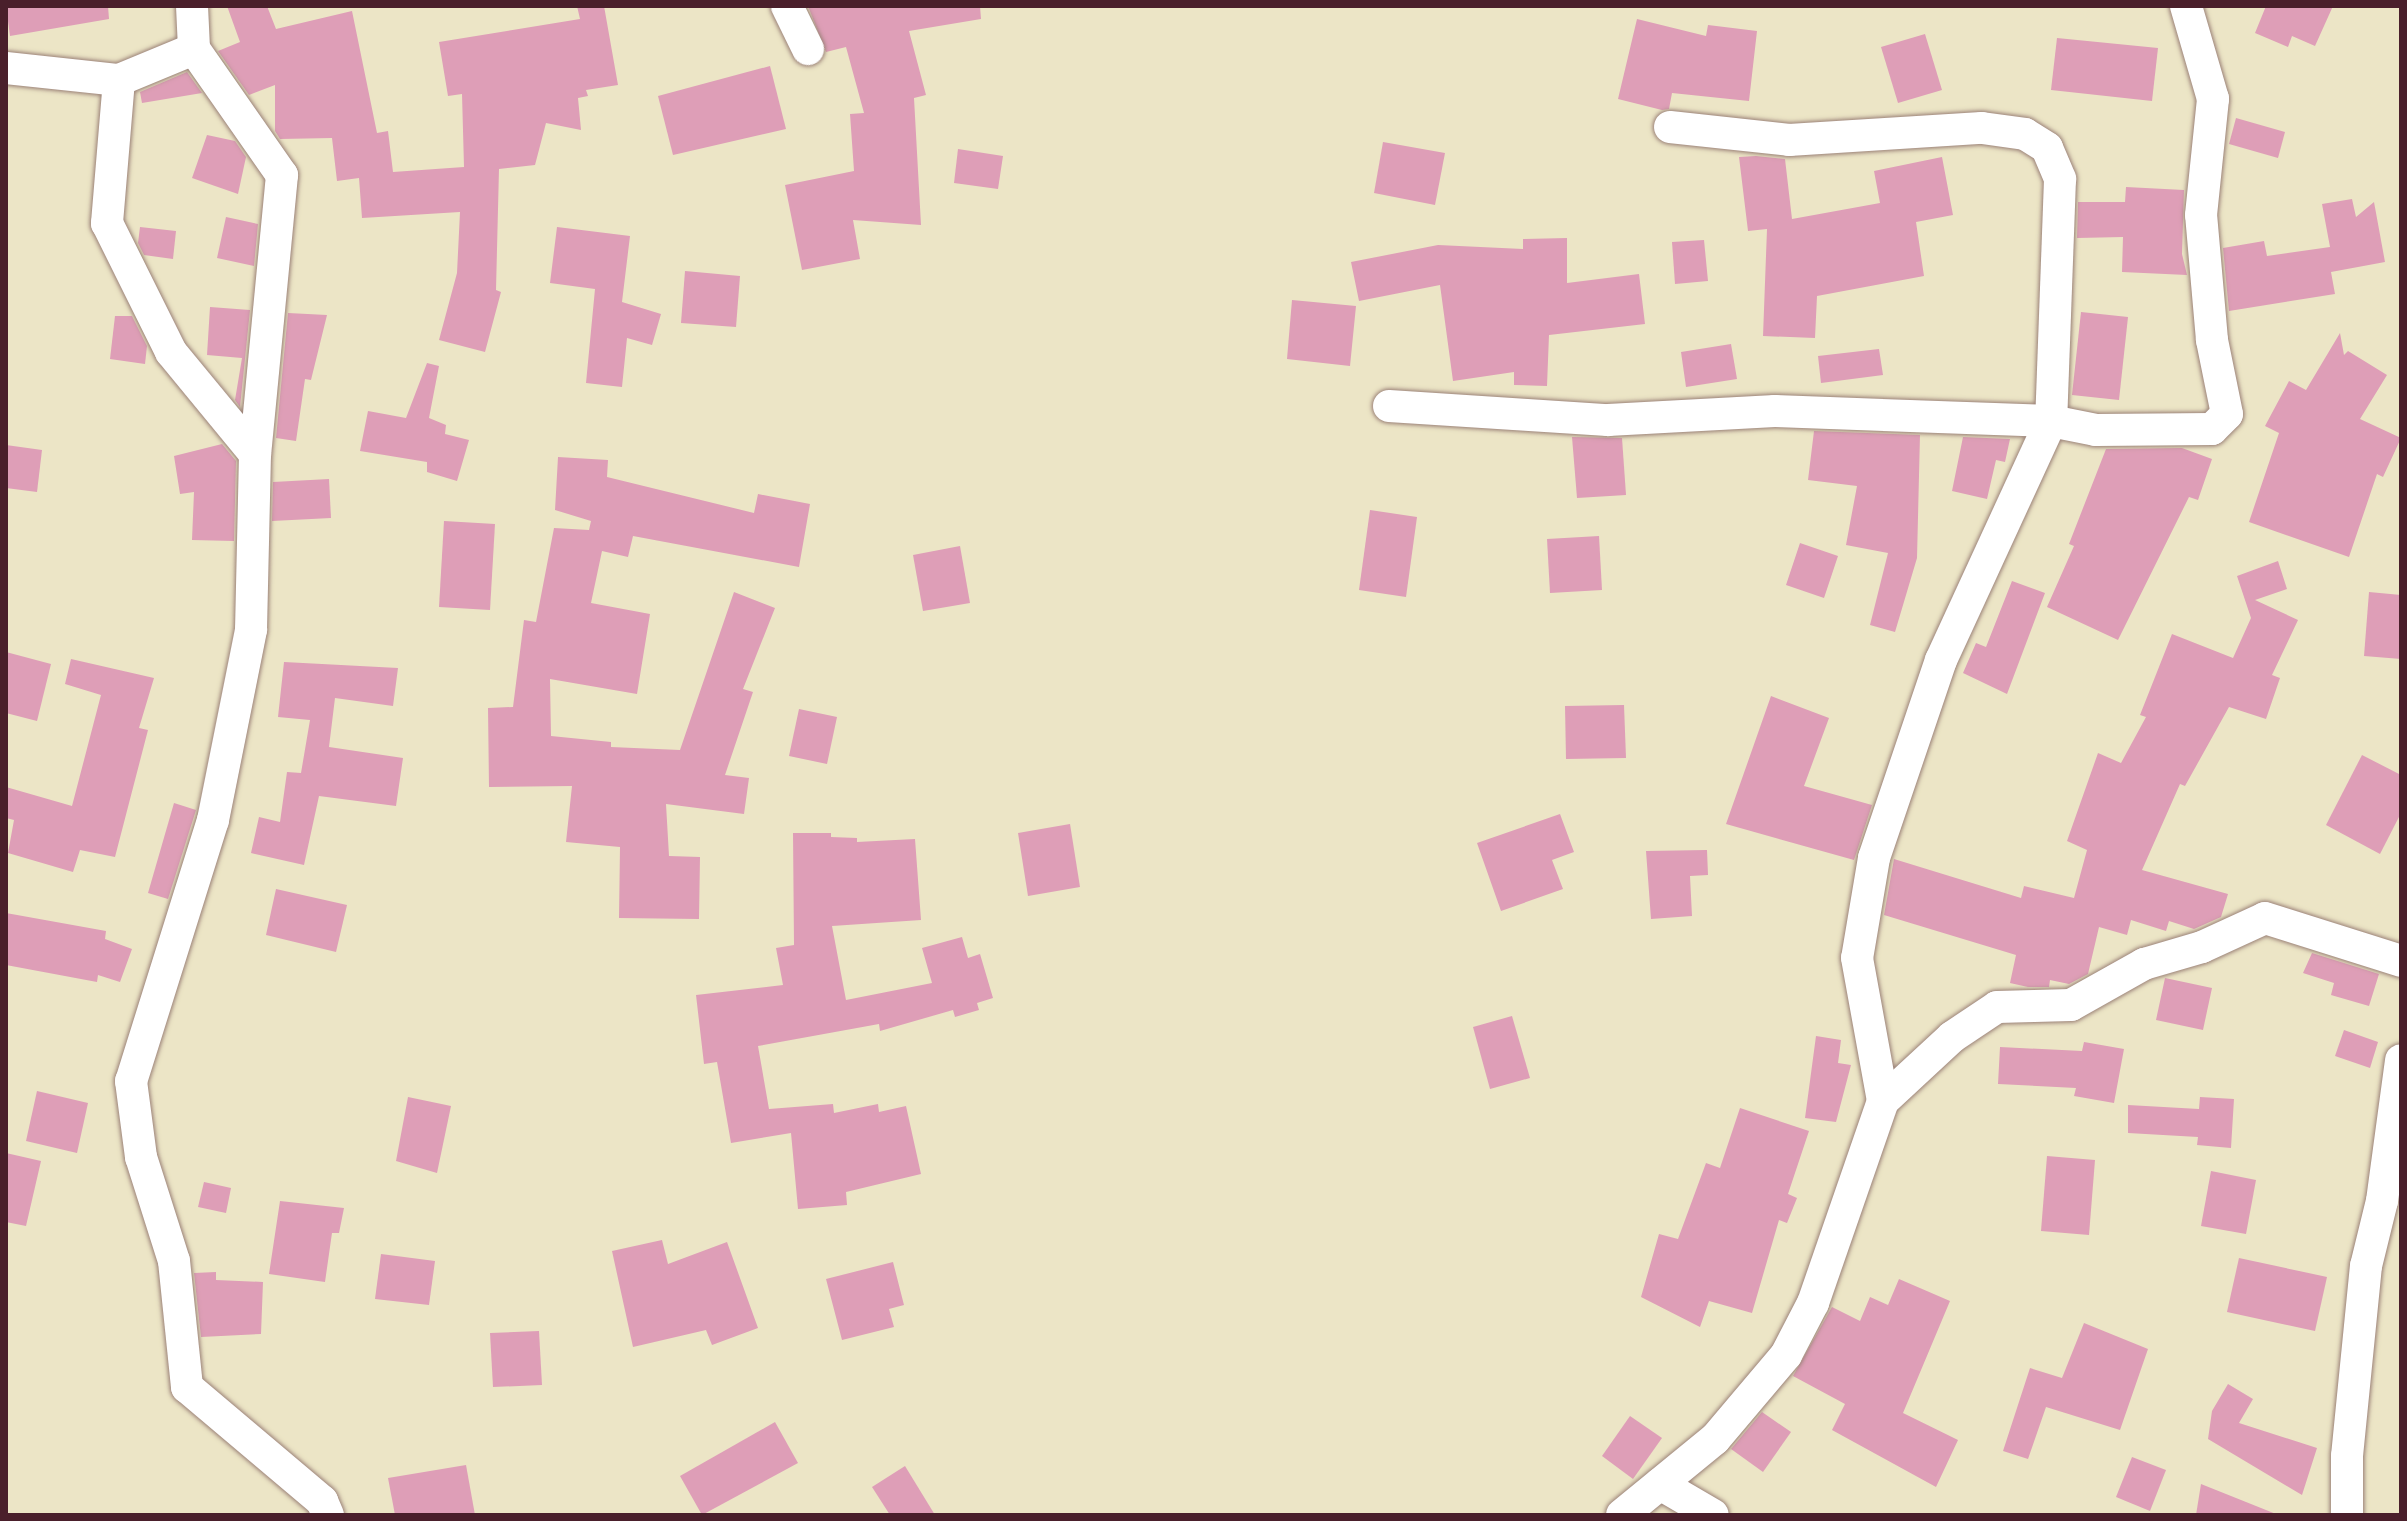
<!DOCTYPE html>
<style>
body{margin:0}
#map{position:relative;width:2407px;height:1521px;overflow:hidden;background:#ece5c6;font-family:Pangolin,sans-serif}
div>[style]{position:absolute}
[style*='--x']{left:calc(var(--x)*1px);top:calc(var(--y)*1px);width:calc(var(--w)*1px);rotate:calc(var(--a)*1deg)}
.building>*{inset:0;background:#de9eb7}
.roads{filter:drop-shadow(0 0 2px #9b8278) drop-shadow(0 0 2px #9b8278)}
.minor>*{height:32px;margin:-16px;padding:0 16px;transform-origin:16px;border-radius:16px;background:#fff}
span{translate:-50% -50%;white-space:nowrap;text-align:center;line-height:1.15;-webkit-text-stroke:6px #fbf7ec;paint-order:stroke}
.frame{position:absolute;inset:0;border:8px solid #4a1f2b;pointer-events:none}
</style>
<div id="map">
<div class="building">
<i style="clip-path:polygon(6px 6px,108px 6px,109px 19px,10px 36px)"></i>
<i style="clip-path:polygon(227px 6px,267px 6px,276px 29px,352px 11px,377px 133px,388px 131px,393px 172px,464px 167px,462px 94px,448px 96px,439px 42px,580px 19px,577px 6px,604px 6px,618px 85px,586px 90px,588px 96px,578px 98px,581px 130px,546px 123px,535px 165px,499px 169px,496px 290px,501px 292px,485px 352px,439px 340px,457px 273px,460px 212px,362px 218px,359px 178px,337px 181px,332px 138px,280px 139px,275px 131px,275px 85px,249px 95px,218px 51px,240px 42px)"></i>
<i style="clip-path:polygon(808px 6px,980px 6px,981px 19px,909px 31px,926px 95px,914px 98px,921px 225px,853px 220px,860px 259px,802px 270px,785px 185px,854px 171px,850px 114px,864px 113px,846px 47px,826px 52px)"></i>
<i style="clip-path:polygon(2266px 6px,2333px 6px,2315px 46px,2292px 36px,2288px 47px,2255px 33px)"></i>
<i style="clip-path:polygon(1637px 19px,1706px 36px,1708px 25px,1757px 31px,1749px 101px,1672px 93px,1669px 109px,1662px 110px,1618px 99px)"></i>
<i style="clip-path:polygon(1925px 34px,1942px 90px,1898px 103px,1881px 47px)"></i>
<i style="clip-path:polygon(2057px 38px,2158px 48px,2152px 101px,2051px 90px)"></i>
<i style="clip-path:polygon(770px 66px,786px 129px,673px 155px,658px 96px)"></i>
<i style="clip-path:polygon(187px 72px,202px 93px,142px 103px,140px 92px)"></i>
<i style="clip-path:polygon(2236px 118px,2285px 132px,2278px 158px,2229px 144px)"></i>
<i style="clip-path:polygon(207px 135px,235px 141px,246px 157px,238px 194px,192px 178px)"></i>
<i style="clip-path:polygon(1383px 142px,1445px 153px,1435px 205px,1374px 193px)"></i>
<i style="clip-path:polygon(958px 149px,1003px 156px,998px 189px,954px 183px)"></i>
<i style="clip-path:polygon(1756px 156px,1785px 159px,1792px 219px,1880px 203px,1874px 171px,1942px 157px,1953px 215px,1916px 222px,1924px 276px,1817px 296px,1815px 338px,1763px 336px,1767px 229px,1748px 231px,1739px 157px)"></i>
<i style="clip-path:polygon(2126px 187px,2184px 190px,2182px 254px,2187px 275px,2122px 272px,2123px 237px,2077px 238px,2078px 202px,2125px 202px)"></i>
<i style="clip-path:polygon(2352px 199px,2356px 217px,2374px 202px,2385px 262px,2331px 272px,2335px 294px,2229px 311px,2223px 248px,2264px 241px,2267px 256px,2330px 247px,2322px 204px)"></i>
<i style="clip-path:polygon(226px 217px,258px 224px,254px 266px,217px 258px)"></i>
<i style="clip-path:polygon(140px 227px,176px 231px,173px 259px,144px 255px,138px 243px)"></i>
<i style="clip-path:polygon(557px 227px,630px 236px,622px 302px,661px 314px,652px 345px,627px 338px,622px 387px,586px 383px,595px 289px,550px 283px)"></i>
<i style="clip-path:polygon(1567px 238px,1567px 283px,1639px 274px,1645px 324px,1549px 335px,1547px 386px,1514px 385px,1514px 372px,1453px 381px,1440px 285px,1359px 301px,1351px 262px,1438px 245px,1523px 249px,1523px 239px)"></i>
<i style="clip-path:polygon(1704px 240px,1708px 281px,1675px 284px,1672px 242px)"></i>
<i style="clip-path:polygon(685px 271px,740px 276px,736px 327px,681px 323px)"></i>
<i style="clip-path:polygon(1292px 300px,1356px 306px,1350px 366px,1287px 359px)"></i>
<i style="clip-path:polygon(210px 307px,250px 310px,240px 407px,235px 400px,242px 358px,207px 355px)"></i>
<i style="clip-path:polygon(2081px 312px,2128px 317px,2119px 400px,2072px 395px)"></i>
<i style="clip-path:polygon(288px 313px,327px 315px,311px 380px,305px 379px,296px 441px,276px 438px)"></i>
<i style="clip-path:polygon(115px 316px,132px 316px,147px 346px,145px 364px,110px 359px)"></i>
<i style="clip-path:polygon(2340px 333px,2344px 355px,2348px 351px,2387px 375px,2360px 419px,2401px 438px,2383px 477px,2377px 474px,2349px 557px,2249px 522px,2279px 433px,2265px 426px,2289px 381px,2306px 390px)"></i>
<i style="clip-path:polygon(1731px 344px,1737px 379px,1686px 387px,1681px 352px)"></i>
<i style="clip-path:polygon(1879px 349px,1883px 375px,1821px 383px,1818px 356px)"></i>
<i style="clip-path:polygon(427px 363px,439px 366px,429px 418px,446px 425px,445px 434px,469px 440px,457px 481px,427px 472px,427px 462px,360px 451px,368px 411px,406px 418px)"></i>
<i style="clip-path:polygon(1814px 431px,1920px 435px,1917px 558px,1895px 632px,1870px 625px,1888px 553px,1846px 545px,1857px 486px,1808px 480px)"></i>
<i style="clip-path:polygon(1572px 437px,1622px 438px,1626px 495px,1577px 498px)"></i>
<i style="clip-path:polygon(1963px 437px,2010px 439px,2005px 462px,1996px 460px,1987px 499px,1952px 491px)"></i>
<i style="clip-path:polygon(222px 444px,236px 461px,234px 541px,192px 540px,194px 492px,180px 494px,174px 456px)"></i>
<i style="clip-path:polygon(6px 445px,42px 450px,37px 492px,6px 488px)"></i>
<i style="clip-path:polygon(2182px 448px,2212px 459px,2198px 500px,2189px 497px,2118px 640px,2047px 607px,2074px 546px,2069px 544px,2106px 449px)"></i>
<i style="clip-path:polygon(558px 457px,608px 460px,607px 477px,754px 513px,758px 494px,810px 504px,799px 567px,633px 536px,628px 557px,602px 551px,591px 603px,650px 614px,637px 694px,550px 679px,551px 736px,611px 742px,611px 747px,680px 750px,734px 592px,775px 608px,743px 689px,753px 692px,725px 775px,749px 778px,744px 814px,666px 804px,669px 856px,700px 857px,699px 919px,619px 918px,620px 847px,566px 842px,572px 786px,489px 787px,488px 708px,513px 707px,524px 620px,536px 622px,554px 528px,589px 530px,591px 521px,555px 510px)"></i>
<i style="clip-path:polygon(329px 479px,331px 518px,272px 521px,273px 482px)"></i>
<i style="clip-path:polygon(1370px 510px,1417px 517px,1406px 597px,1359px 590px)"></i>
<i style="clip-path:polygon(444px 521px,495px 524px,490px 610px,439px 607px)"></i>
<i style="clip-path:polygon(1599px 536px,1602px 590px,1550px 593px,1547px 539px)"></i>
<i style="clip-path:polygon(1800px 543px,1838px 556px,1824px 598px,1786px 585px)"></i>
<i style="clip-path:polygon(960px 546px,970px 603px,923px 611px,913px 555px)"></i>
<i style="clip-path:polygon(2278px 561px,2287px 589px,2255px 600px,2298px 620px,2272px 675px,2280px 678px,2266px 719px,2229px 707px,2185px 786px,2180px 784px,2142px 870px,2228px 894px,2221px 917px,2194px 929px,2169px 921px,2166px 931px,2131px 920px,2127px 935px,2099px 927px,2088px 974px,2069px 984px,2050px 980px,2049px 987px,2028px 987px,2010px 983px,2016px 955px,1884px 915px,1894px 859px,2021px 898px,2024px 886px,2074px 898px,2087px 850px,2067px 841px,2098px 753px,2121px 763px,2146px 717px,2140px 715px,2172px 634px,2233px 658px,2251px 618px,2237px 576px)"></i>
<i style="clip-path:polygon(2012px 581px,2045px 593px,2007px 694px,1963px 673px,1976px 643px,1986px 647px)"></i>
<i style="clip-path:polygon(2369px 592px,2401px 595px,2401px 659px,2364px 656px)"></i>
<i style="clip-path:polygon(6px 652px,51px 664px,37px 721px,6px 713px)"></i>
<i style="clip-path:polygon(71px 659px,154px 678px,139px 728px,148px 730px,115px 857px,80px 850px,73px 872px,8px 853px,14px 820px,6px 818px,6px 787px,72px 806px,101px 695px,65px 684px)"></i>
<i style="clip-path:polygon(284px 662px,398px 668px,393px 706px,335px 698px,329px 747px,403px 758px,396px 806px,319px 796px,304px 865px,251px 853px,259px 817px,280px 822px,287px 772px,301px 773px,310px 720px,278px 717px)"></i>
<i style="clip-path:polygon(1771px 696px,1829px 718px,1804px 786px,1872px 805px,1854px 860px,1726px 824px)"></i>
<i style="clip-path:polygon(1624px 705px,1626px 758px,1566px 759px,1565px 706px)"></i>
<i style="clip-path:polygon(799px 709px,837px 717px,827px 764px,789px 756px)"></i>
<i style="clip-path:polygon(2362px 755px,2401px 775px,2401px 813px,2380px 854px,2326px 825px)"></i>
<i style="clip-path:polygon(174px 803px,196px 810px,168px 899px,148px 893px)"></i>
<i style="clip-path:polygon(1560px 814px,1574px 852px,1552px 860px,1563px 889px,1501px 911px,1477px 843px)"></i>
<i style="clip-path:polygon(1070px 824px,1080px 887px,1028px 896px,1018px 833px)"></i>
<i style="clip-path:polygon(793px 833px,831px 833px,831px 837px,857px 838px,857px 842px,915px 839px,921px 920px,832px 926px,846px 1000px,932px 983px,922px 948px,962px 937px,968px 958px,980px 954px,993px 998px,977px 1003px,979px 1010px,955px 1017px,953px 1010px,880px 1031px,879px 1024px,758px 1046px,769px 1109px,833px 1104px,834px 1113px,878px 1104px,879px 1112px,906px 1106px,921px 1174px,846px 1192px,847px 1205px,798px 1209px,791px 1133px,731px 1143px,717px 1062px,704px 1064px,696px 995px,783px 985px,776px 948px,794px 945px)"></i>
<i style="clip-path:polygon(1707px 850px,1708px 875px,1690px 876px,1692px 916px,1651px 919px,1646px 851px)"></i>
<i style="clip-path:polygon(276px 889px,347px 905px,336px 952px,266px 935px)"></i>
<i style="clip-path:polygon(6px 913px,106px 931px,105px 939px,132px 949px,120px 982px,98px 975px,97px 982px,6px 965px)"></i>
<i style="clip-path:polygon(2312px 953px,2379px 974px,2369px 1006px,2331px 995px,2334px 983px,2303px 973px)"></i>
<i style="clip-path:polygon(2165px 978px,2212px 988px,2203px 1030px,2156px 1020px)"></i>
<i style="clip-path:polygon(1512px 1016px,1530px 1078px,1490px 1089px,1473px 1027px)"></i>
<i style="clip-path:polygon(2344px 1030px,2378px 1042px,2370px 1068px,2335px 1056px)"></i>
<i style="clip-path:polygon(1816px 1036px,1841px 1040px,1838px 1063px,1851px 1065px,1836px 1122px,1805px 1118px)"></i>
<i style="clip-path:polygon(2084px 1042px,2124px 1049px,2114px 1103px,2074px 1096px,2076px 1088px,1998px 1084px,2000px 1047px,2082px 1051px)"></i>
<i style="clip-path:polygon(37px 1091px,88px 1103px,77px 1153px,26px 1141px)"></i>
<i style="clip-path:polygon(408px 1097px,451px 1106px,437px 1173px,396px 1161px)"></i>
<i style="clip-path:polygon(2200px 1097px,2234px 1099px,2231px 1148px,2197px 1145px,2198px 1137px,2128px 1133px,2128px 1105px,2199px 1109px)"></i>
<i style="clip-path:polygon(1740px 1108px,1809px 1131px,1788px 1194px,1797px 1198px,1787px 1223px,1779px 1220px,1752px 1313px,1709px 1301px,1700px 1327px,1641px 1297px,1659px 1234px,1678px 1239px,1706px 1163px,1720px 1168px)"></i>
<i style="clip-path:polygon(6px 1153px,41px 1161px,26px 1226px,6px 1222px)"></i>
<i style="clip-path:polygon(2047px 1156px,2095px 1160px,2089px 1235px,2041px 1231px)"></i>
<i style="clip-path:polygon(2211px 1171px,2256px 1180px,2246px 1234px,2201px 1226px)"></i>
<i style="clip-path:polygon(204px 1182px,231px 1188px,226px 1213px,198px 1207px)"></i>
<i style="clip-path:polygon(280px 1201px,344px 1208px,339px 1233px,332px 1233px,325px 1282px,269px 1274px)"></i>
<i style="clip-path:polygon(662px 1240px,668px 1264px,727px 1242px,758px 1328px,712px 1345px,706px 1330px,633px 1347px,612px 1251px)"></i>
<i style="clip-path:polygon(381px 1254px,435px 1261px,429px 1305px,375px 1299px)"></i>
<i style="clip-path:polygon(2239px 1258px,2327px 1277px,2315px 1331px,2227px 1312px)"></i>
<i style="clip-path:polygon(893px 1262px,904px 1305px,889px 1309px,894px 1327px,842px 1340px,826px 1279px)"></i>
<i style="clip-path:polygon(216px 1272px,216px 1280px,263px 1282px,261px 1334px,201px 1337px,194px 1273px)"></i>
<i style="clip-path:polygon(1899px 1279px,1950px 1301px,1903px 1413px,1958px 1440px,1936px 1487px,1832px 1430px,1845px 1404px,1793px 1376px,1832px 1307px,1860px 1321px,1870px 1297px,1888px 1305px)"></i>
<i style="clip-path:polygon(2084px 1323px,2148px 1349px,2120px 1430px,2046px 1407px,2028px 1459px,2003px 1451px,2030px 1368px,2062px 1378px)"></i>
<i style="clip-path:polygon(539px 1331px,542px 1385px,493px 1387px,490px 1333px)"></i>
<i style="clip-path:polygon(2228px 1384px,2253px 1399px,2239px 1423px,2317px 1448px,2302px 1495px,2208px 1439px,2212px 1411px)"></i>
<i style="clip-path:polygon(1762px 1412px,1791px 1432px,1763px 1472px,1731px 1449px)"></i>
<i style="clip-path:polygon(1630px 1416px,1662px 1438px,1633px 1479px,1602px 1456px)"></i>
<i style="clip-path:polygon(775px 1422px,798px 1463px,702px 1515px,680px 1476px)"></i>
<i style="clip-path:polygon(2132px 1457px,2166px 1470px,2150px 1511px,2116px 1497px)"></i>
<i style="clip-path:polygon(466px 1465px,475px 1515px,395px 1515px,388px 1478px)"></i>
<i style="clip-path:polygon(905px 1466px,935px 1515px,890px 1515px,872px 1487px)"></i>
<i style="clip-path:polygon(2201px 1484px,2276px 1514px,2275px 1515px,2196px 1515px)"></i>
</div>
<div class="roads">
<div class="minor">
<i style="--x:192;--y:6;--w:43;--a:87.3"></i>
<i style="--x:194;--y:49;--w:154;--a:55.1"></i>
<i style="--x:282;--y:175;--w:280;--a:95.5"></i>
<i style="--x:255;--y:454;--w:176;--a:91.3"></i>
<i style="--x:251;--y:630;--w:194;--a:101.3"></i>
<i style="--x:213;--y:820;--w:274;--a:107.4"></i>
<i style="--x:131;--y:1081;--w:77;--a:82.5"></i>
<i style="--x:141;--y:1157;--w:109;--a:72.4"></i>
<i style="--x:174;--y:1261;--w:127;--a:84.1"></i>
<i style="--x:187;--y:1387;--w:177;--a:40.2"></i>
<i style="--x:322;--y:1501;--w:15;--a:67"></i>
<i style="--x:787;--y:6;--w:48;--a:64"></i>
<i style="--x:6;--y:68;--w:114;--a:6.1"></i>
<i style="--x:119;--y:80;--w:81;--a:-22.5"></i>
<i style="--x:119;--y:80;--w:144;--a:94.8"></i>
<i style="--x:107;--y:223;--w:144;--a:63.6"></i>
<i style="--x:171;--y:352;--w:132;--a:50.5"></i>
<i style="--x:1670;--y:127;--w:120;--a:6.2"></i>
<i style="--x:1789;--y:140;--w:193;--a:-3.6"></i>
<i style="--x:1982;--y:128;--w:43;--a:7.9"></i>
<i style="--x:2025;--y:134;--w:26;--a:32"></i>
<i style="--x:2047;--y:148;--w:34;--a:67"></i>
<i style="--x:2060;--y:179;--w:242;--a:92.1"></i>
<i style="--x:2051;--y:421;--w:263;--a:114.7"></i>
<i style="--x:1941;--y:660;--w:209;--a:108.7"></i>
<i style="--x:1874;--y:858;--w:101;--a:99.6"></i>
<i style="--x:1857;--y:958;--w:145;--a:79.7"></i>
<i style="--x:1389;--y:406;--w:219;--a:3.7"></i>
<i style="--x:1608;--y:420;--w:167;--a:-3.1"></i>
<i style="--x:1775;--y:411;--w:276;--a:2.1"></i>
<i style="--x:2051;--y:421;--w:46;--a:11.3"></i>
<i style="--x:2096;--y:430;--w:116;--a:-0.5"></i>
<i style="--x:2212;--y:429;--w:21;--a:-45"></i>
<i style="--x:2227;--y:414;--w:76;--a:-101.5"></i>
<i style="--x:2212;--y:340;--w:125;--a:-95"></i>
<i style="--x:2201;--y:215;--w:117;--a:-84.1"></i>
<i style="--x:2213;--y:99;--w:97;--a:-106.2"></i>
<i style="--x:1660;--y:1484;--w:61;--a:30.3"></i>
<i style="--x:1622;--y:1515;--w:120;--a:-39.3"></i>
<i style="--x:1715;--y:1439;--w:110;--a:-49.8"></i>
<i style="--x:1786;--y:1355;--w:59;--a:-62.6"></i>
<i style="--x:1813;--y:1303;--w:214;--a:-70.9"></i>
<i style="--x:1883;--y:1101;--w:94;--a:-42.8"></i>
<i style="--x:1952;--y:1037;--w:54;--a:-33.7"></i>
<i style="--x:1997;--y:1007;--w:74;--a:-1.5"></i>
<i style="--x:2071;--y:1005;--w:84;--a:-29.3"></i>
<i style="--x:2144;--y:964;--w:60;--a:-16.3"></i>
<i style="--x:2202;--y:947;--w:69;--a:-24.7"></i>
<i style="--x:2265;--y:918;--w:143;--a:17.5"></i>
<i style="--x:2347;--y:1515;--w:59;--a:-90"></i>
<i style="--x:2347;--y:1456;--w:191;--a:-84.3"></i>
<i style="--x:2366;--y:1266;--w:67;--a:-76.2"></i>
<i style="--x:2382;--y:1201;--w:142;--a:-82.3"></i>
</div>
</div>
<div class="frame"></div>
</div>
